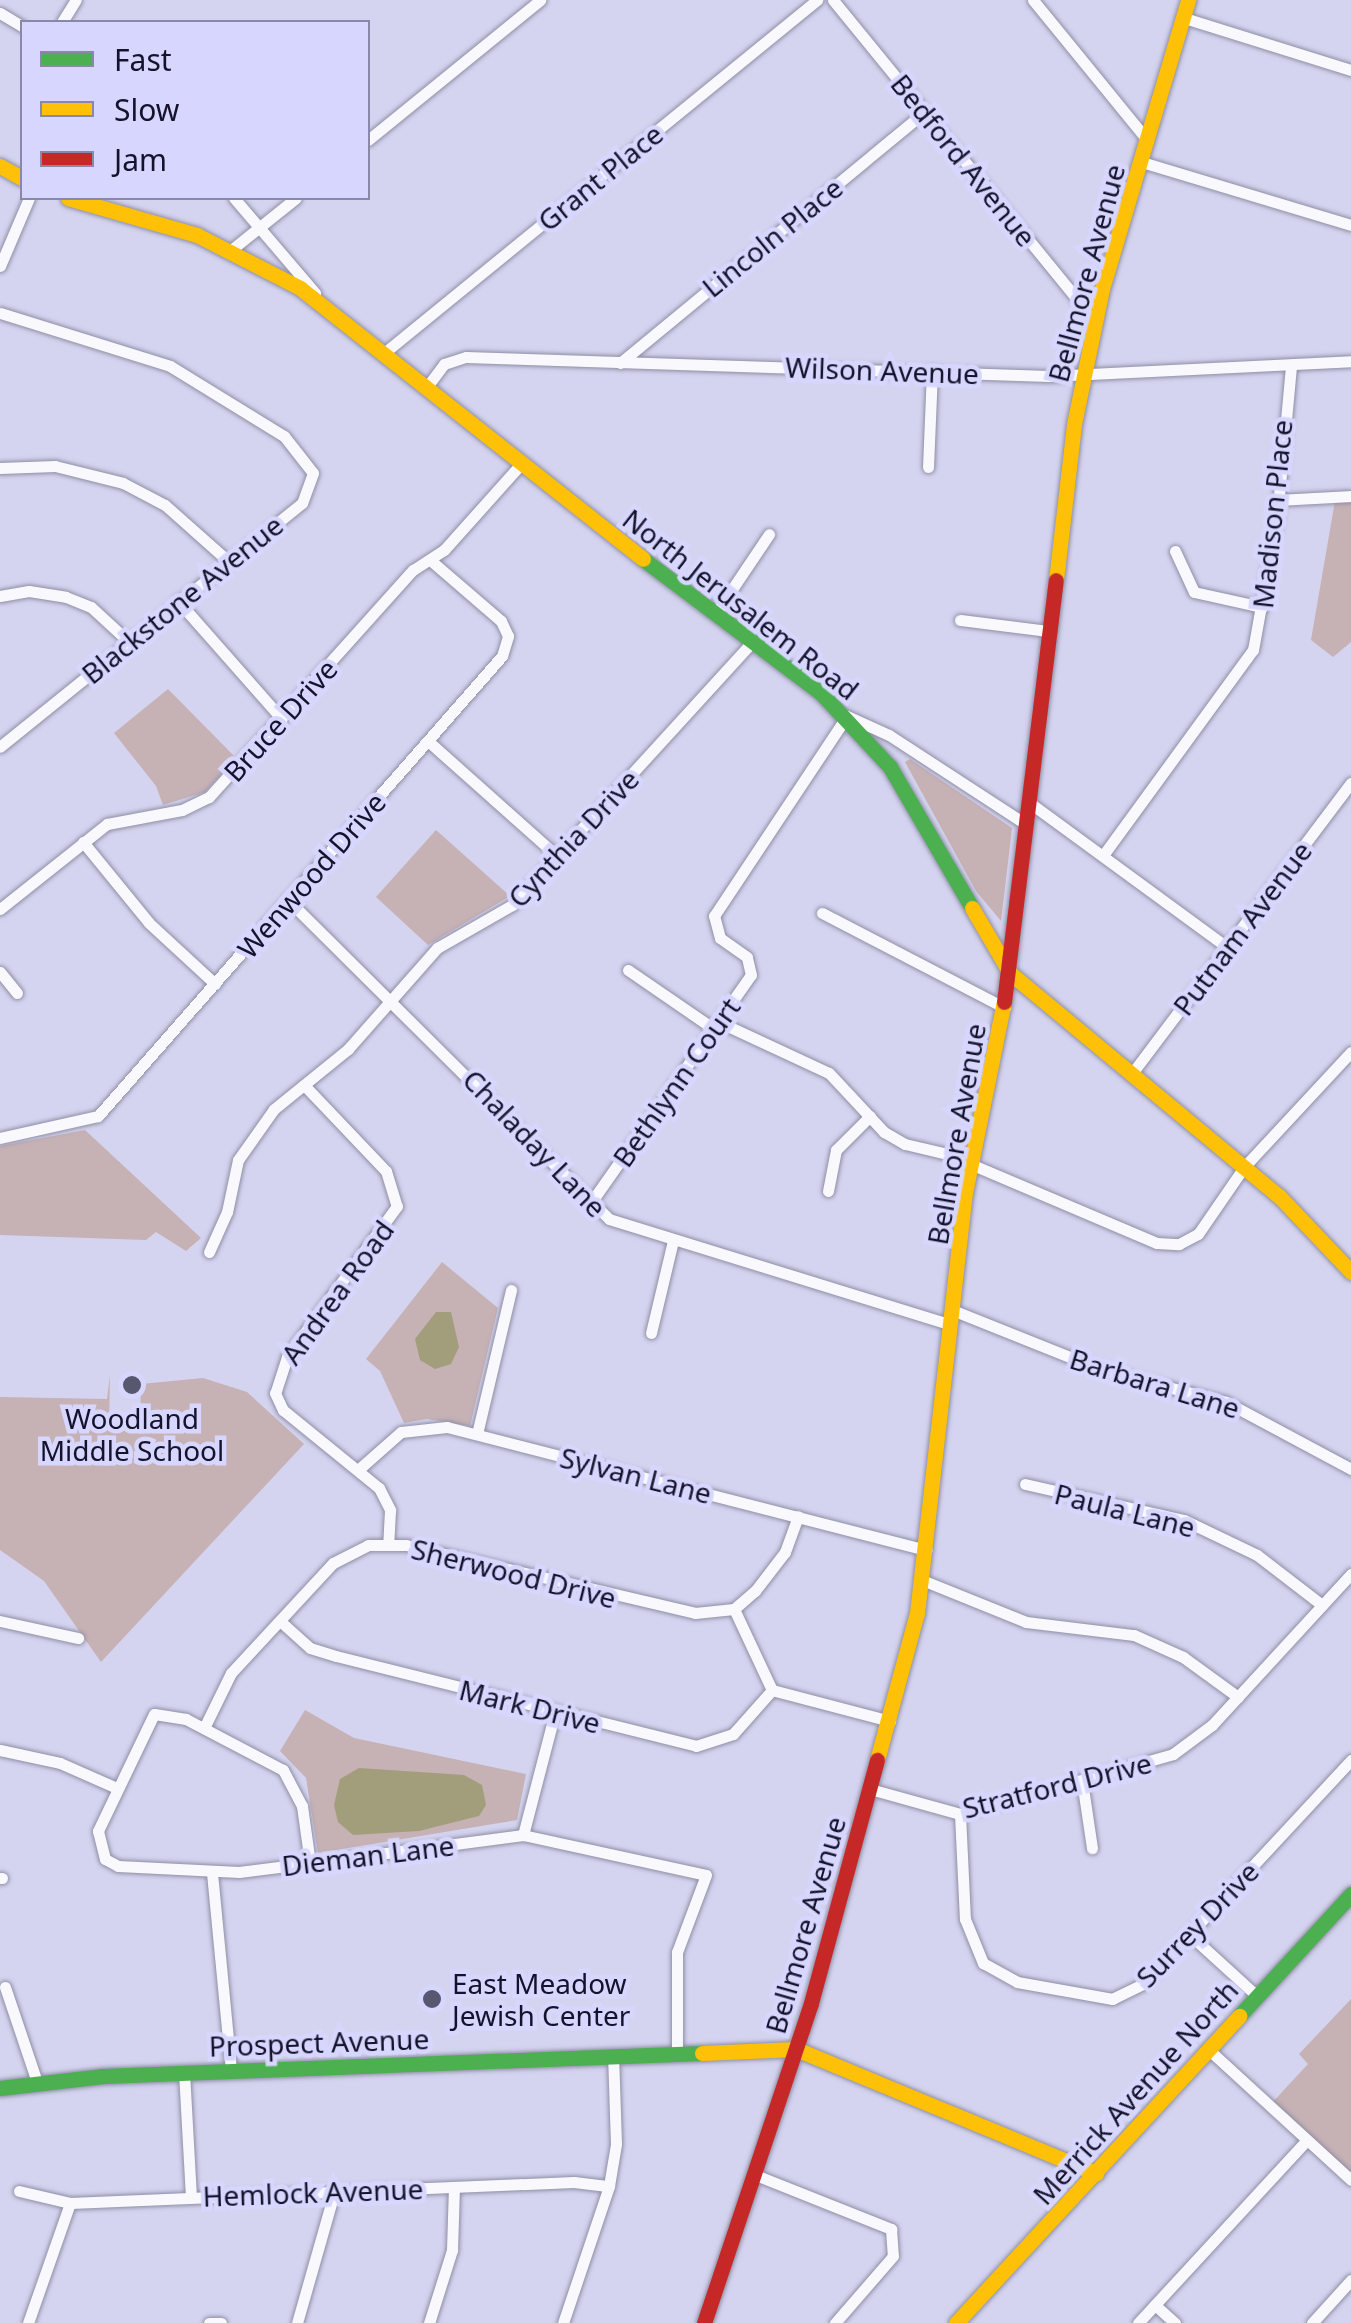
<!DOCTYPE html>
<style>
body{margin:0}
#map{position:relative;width:1351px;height:2323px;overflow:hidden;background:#d4d4f0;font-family:"Noto Sans",sans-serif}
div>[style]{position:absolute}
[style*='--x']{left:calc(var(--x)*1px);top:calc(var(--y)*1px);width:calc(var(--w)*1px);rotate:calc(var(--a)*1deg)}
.green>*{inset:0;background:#c6b1b5}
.water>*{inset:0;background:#a29e7b}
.roads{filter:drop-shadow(0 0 2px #8f8ea5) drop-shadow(0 0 2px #8f8ea5)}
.street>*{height:11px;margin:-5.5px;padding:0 5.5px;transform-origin:5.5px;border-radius:5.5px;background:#f9f9fd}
.fast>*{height:15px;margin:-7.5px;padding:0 7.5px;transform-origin:7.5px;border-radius:7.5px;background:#4caf50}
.slow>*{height:15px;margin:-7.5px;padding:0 7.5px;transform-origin:7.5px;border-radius:7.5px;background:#ffc107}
.jam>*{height:15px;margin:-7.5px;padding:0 7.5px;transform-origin:7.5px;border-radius:7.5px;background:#c62828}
.dots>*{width:28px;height:28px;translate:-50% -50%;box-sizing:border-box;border:5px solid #d6d6ff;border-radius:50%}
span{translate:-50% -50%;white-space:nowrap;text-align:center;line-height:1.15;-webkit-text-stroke:9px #d6d6ff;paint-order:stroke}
.street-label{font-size:28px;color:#15132b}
.poi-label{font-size:28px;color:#15132b}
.left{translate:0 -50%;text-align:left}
.legend{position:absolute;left:20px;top:20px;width:350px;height:180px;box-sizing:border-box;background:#d6d6ff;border:2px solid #8988aa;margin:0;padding:12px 18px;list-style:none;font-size:30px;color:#15132b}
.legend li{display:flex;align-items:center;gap:20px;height:50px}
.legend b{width:50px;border:2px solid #8988aa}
</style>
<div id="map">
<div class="green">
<i style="clip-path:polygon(1351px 499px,1351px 642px,1333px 657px,1311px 640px,1335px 501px)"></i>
<i style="clip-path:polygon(168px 689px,236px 758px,205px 792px,163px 805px,156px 786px,114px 733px)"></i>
<i style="clip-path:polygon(910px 759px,1012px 828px,1001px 921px,976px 891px,905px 762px)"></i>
<i style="clip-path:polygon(436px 830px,510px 896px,428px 945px,376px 897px)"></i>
<i style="clip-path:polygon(85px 1130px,201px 1238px,186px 1251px,156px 1232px,146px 1240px,0 1235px,0 1146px)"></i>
<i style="clip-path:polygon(442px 1262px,498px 1308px,470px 1426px,427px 1419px,404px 1423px,380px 1371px,366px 1359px)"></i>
<i style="clip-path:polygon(110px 1375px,109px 1424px,140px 1425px,141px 1384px,203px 1378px,247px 1392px,304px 1444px,101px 1662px,44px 1581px,0 1550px,0 1397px,107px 1399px)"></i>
<i style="clip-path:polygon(305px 1710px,354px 1738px,526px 1774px,517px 1820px,318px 1853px,306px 1778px,280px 1751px)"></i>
<i style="clip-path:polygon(1351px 1999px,1351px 2171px,1347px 2176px,1269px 2106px,1308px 2064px,1299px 2054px)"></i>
</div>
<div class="water">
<i style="clip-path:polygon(436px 1312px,451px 1312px,459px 1347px,451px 1364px,435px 1369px,420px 1360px,415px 1339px)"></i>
<i style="clip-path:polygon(359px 1768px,464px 1775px,482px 1785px,486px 1805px,479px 1816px,419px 1831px,353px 1835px,338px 1822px,334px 1805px,340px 1779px)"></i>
</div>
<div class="roads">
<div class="street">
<i style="--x:833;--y:0;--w:414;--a:50.8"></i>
<i style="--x:1033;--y:0;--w:182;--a:50.8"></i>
<i style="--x:0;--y:13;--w:26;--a:31"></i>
<i style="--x:1184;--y:18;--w:175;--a:17.3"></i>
<i style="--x:62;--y:22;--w:26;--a:-58"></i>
<i style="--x:368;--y:140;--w:222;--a:-39.1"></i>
<i style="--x:1142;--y:162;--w:218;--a:16.8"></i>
<i style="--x:234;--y:198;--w:125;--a:49.5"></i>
<i style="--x:231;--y:250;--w:83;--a:-38.7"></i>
<i style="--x:0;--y:266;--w:74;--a:-66.9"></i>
<i style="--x:0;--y:313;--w:178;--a:17.3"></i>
<i style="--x:170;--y:366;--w:134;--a:31.6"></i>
<i style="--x:284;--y:436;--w:47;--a:51.9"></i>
<i style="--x:313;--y:473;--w:32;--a:110"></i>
<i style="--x:302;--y:503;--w:388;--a:141.1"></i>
<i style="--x:384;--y:353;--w:559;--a:-39.19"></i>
<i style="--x:620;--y:363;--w:395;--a:-39.5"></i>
<i style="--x:426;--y:388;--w:30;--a:-53"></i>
<i style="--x:444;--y:364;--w:23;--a:-18"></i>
<i style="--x:466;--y:357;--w:583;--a:1.87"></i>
<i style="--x:1049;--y:376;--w:302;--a:-2.8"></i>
<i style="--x:928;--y:467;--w:96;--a:-87.6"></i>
<i style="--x:0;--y:468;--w:55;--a:-2.1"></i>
<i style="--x:55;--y:466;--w:70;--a:14"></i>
<i style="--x:123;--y:483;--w:47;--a:27.6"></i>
<i style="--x:165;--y:505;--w:83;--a:41.6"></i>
<i style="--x:1278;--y:500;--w:73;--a:-3.1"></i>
<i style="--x:1175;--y:551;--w:45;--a:65.1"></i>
<i style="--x:1194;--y:592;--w:70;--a:12.4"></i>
<i style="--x:0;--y:596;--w:29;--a:-10"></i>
<i style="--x:29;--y:591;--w:37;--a:9"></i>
<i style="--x:66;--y:597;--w:27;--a:22"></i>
<i style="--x:91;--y:607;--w:52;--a:42.6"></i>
<i style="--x:178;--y:601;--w:157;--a:48.6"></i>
<i style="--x:716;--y:613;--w:95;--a:-56.1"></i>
<i style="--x:960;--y:620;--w:89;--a:7.1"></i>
<i style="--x:428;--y:741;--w:173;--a:41.7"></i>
<i style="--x:1030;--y:803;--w:244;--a:36.2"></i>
<i style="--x:83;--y:842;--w:104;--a:50.8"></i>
<i style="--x:149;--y:923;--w:90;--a:42.7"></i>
<i style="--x:1104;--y:854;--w:253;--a:-53.9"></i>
<i style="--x:1253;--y:650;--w:135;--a:-79.8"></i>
<i style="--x:1277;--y:517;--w:153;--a:-84.7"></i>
<i style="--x:289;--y:901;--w:451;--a:44.8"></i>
<i style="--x:609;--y:1219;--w:358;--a:17.2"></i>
<i style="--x:0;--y:909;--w:137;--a:-38.5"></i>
<i style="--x:107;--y:824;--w:76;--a:-10.6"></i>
<i style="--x:182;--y:810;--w:30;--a:-26"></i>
<i style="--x:209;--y:797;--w:305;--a:-48.1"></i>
<i style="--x:413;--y:570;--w:37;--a:-33"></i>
<i style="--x:444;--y:550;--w:113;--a:-48.2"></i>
<i style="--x:822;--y:913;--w:206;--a:27.4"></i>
<i style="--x:628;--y:970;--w:104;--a:34.5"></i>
<i style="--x:0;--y:972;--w:27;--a:51"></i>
<i style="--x:719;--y:1022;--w:121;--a:24.9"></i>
<i style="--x:829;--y:1073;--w:81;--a:47"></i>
<i style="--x:884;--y:1132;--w:24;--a:30"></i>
<i style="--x:905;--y:1144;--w:43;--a:13.4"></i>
<i style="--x:947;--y:1154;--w:228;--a:23"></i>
<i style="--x:1157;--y:1243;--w:22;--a:3"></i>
<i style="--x:1179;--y:1244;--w:21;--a:-28"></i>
<i style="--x:1198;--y:1234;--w:81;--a:-55.5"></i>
<i style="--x:1244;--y:1167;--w:157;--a:-47.1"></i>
<i style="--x:1133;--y:1072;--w:362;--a:-53"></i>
<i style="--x:304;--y:1085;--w:119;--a:46.4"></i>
<i style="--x:386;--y:1171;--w:37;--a:73"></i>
<i style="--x:397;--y:1206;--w:187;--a:126.1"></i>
<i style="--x:287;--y:1357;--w:38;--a:108"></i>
<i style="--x:275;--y:1393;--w:19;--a:65"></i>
<i style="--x:283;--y:1410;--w:124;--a:39.1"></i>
<i style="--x:379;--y:1488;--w:25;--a:63"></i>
<i style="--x:390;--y:1510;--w:34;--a:93"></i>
<i style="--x:0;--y:1138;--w:100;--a:-12.7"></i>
<i style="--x:98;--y:1116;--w:612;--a:-48.71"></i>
<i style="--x:502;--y:656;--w:21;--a:-73"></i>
<i style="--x:508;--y:636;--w:17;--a:-115"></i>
<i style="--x:501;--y:621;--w:94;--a:-139.3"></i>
<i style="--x:828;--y:1191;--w:42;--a:-79"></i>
<i style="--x:836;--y:1150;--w:48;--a:-45"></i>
<i style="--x:592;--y:1201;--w:276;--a:-54.9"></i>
<i style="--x:751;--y:975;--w:18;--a:-103"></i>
<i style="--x:747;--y:957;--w:33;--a:-145"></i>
<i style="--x:720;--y:938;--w:23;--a:-105"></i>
<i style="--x:714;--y:916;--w:240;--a:-56.4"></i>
<i style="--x:847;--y:716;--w:46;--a:24.3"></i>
<i style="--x:889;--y:735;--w:165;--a:33.1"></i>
<i style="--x:209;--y:1252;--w:44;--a:-65.8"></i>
<i style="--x:227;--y:1212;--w:53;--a:-78.1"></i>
<i style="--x:238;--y:1160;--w:62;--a:-54.8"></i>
<i style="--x:274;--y:1109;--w:95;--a:-39"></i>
<i style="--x:348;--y:1049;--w:135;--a:-48.6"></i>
<i style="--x:437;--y:948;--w:86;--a:-29.8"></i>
<i style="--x:512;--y:905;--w:357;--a:-47.6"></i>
<i style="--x:952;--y:1310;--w:162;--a:21.8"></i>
<i style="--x:1102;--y:1370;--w:128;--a:14.5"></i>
<i style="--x:1226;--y:1402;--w:142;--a:28.2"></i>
<i style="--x:651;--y:1333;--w:95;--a:-76.6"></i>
<i style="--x:477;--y:1434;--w:148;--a:-76.7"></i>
<i style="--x:359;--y:1469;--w:56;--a:-41.4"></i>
<i style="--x:401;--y:1432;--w:46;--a:-6.2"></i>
<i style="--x:447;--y:1427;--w:495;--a:14.4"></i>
<i style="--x:1025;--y:1484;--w:163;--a:12.8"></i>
<i style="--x:1184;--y:1520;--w:81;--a:25.6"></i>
<i style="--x:1257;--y:1555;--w:82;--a:37.6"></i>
<i style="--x:922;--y:1580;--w:112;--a:22"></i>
<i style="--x:1026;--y:1622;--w:109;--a:6.9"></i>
<i style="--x:1134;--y:1635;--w:54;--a:24.2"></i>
<i style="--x:1183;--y:1657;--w:68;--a:36"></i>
<i style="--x:734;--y:1609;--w:89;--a:64.9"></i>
<i style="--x:772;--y:1690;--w:122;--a:14.7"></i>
<i style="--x:0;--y:1621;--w:80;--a:12.3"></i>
<i style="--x:280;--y:1621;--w:40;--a:42"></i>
<i style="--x:310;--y:1648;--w:27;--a:17"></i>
<i style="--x:336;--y:1656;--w:371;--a:14"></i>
<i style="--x:696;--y:1746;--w:39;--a:-18"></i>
<i style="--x:733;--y:1734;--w:59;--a:-48.4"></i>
<i style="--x:204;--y:1728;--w:61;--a:-63.9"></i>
<i style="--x:231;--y:1673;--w:150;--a:-47.2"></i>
<i style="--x:333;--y:1563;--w:39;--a:-27"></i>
<i style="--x:368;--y:1545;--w:38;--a:0"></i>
<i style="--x:406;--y:1545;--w:297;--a:13.2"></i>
<i style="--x:695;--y:1613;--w:39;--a:-6"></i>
<i style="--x:734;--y:1609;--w:28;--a:-41"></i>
<i style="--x:755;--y:1591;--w:49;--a:-52.4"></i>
<i style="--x:785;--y:1552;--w:38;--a:-70"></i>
<i style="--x:0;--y:1750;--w:61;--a:12.2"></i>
<i style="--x:60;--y:1763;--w:62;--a:23.7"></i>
<i style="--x:1082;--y:1781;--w:68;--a:81.5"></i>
<i style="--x:870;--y:1789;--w:93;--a:15.5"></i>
<i style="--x:960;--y:1814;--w:221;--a:-15.7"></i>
<i style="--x:1173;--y:1754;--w:49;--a:-36.6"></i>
<i style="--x:1212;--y:1725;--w:205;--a:-47.4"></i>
<i style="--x:960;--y:1814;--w:105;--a:87.3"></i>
<i style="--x:965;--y:1919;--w:48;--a:67.8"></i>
<i style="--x:983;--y:1963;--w:39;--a:29"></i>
<i style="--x:1017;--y:1982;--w:97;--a:10.1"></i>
<i style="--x:1112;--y:1999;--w:34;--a:-26"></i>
<i style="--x:1143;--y:1984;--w:306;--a:-47.1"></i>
<i style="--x:523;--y:1835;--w:127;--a:-75.4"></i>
<i style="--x:310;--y:1863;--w:58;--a:-98"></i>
<i style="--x:302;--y:1806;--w:41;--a:-117.8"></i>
<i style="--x:283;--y:1770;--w:110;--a:-152.3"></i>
<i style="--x:186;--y:1719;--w:32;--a:-171"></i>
<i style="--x:154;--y:1714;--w:130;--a:115.6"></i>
<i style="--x:98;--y:1831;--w:29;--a:76"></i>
<i style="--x:105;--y:1859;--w:15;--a:28"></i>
<i style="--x:118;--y:1866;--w:121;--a:2.8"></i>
<i style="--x:239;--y:1872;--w:72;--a:-7.2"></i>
<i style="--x:310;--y:1863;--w:215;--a:-7.5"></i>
<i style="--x:523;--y:1835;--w:187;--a:12.3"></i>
<i style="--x:706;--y:1875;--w:82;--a:110.6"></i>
<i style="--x:677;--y:1952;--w:99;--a:90"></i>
<i style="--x:212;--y:1873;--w:198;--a:84.5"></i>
<i style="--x:0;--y:1878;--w:2;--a:0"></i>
<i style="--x:1190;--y:1935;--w:91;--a:42.3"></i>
<i style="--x:5;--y:1987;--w:100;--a:71.4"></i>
<i style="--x:1208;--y:2049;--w:194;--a:42.5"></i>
<i style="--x:184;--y:2072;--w:125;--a:86.8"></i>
<i style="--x:753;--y:2174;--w:149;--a:21.7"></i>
<i style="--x:891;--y:2229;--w:27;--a:86"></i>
<i style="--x:893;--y:2256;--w:89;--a:130.9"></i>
<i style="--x:19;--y:2191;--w:52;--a:13.2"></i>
<i style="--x:70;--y:2203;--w:504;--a:-2.39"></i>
<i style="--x:574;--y:2182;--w:35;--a:7"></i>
<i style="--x:1155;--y:2305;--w:27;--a:42"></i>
<i style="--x:28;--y:2323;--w:127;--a:-70.7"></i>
<i style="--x:209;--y:2323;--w:12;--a:0"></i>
<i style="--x:297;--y:2323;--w:135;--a:-74.1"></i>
<i style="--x:429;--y:2323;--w:77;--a:-72.5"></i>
<i style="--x:452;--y:2250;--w:63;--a:-88.2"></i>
<i style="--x:563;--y:2323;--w:145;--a:-71.4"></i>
<i style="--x:609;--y:2186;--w:43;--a:-80.5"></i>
<i style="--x:616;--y:2144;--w:89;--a:-91.9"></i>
<i style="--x:1138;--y:2323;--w:249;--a:-47.3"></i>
<i style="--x:1312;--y:2323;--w:58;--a:-47.8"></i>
</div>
<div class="fast">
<i style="--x:643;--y:559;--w:224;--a:37"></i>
<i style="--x:822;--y:694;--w:100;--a:47"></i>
<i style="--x:890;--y:767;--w:163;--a:59.8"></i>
<i style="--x:1239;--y:2016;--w:166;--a:-47.4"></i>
<i style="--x:0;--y:2088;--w:104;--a:-6.6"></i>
<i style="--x:103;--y:2076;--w:599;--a:-2.2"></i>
</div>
<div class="slow">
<i style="--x:0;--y:166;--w:25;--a:29"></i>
<i style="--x:68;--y:198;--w:134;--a:16"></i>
<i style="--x:197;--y:235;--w:116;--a:27.2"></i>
<i style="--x:300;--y:288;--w:437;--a:38.3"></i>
<i style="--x:1056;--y:580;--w:157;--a:-83.4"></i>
<i style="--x:1074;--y:424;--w:138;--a:-78.3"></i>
<i style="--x:1102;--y:289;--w:302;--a:-73.4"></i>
<i style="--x:972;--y:908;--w:75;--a:59.7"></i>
<i style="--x:1010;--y:973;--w:349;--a:39.7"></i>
<i style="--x:1279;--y:1196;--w:105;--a:46.5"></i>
<i style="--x:877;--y:1760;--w:152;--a:-74.8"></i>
<i style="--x:917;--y:1613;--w:423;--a:-83.5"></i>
<i style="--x:965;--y:1193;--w:195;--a:-78.5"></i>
<i style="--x:702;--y:2053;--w:94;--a:-2.4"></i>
<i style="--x:796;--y:2049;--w:325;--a:22.5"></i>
<i style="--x:956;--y:2323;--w:418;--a:-47.3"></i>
</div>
<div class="jam">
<i style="--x:1004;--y:1002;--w:425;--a:-83"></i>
<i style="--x:704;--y:2323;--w:337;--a:-71.5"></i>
<i style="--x:811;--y:2003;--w:252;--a:-74.8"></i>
</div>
</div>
<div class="dots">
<i style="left:132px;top:1385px;background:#585770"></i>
<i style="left:432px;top:1999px;background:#585770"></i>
</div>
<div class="street-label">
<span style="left:964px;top:160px;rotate:51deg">Bedford Avenue</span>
<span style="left:600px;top:177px;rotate:-39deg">Grant Place</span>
<span style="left:772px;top:237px;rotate:-39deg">Lincoln Place</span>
<span style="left:1086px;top:273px;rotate:-75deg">Bellmore Avenue</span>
<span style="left:882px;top:370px;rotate:2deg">Wilson Avenue</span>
<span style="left:1272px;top:514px;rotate:-84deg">Madison Place</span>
<span style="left:182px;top:599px;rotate:-39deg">Blackstone Avenue</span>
<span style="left:741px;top:604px;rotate:38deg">North Jerusalem Road</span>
<span style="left:280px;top:720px;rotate:-48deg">Bruce Drive</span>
<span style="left:573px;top:838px;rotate:-47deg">Cynthia Drive</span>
<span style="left:311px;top:875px;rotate:-49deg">Wenwood Drive</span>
<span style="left:1242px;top:928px;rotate:-53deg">Putnam Avenue</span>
<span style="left:676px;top:1082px;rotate:-55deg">Bethlynn Court</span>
<span style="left:956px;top:1134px;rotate:-80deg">Bellmore Avenue</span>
<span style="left:535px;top:1143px;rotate:46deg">Chaladay Lane</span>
<span style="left:337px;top:1292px;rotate:-54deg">Andrea Road</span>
<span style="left:1155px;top:1383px;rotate:17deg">Barbara Lane</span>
<span style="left:636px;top:1475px;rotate:14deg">Sylvan Lane</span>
<span style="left:1125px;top:1510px;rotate:14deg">Paula Lane</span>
<span style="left:514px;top:1573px;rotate:14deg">Sherwood Drive</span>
<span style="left:530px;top:1706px;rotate:14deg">Mark Drive</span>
<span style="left:1057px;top:1785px;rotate:-14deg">Stratford Drive</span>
<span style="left:368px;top:1855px;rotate:-7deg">Dieman Lane</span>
<span style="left:1197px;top:1924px;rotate:-46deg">Surrey Drive</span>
<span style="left:805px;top:1925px;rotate:-74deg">Bellmore Avenue</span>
<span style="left:319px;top:2042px;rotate:-2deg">Prospect Avenue</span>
<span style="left:1135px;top:2092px;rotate:-48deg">Merrick Avenue North</span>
<span style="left:313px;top:2192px;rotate:-2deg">Hemlock Avenue</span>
</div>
<div class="poi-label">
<span style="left:132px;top:1434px">Woodland<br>Middle School</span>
<span class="left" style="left:452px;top:1999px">East Meadow<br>Jewish Center</span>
</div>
<ul class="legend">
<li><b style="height:12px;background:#4caf50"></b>Fast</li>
<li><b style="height:12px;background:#ffc107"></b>Slow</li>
<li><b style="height:12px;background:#c62828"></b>Jam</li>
</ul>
</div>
